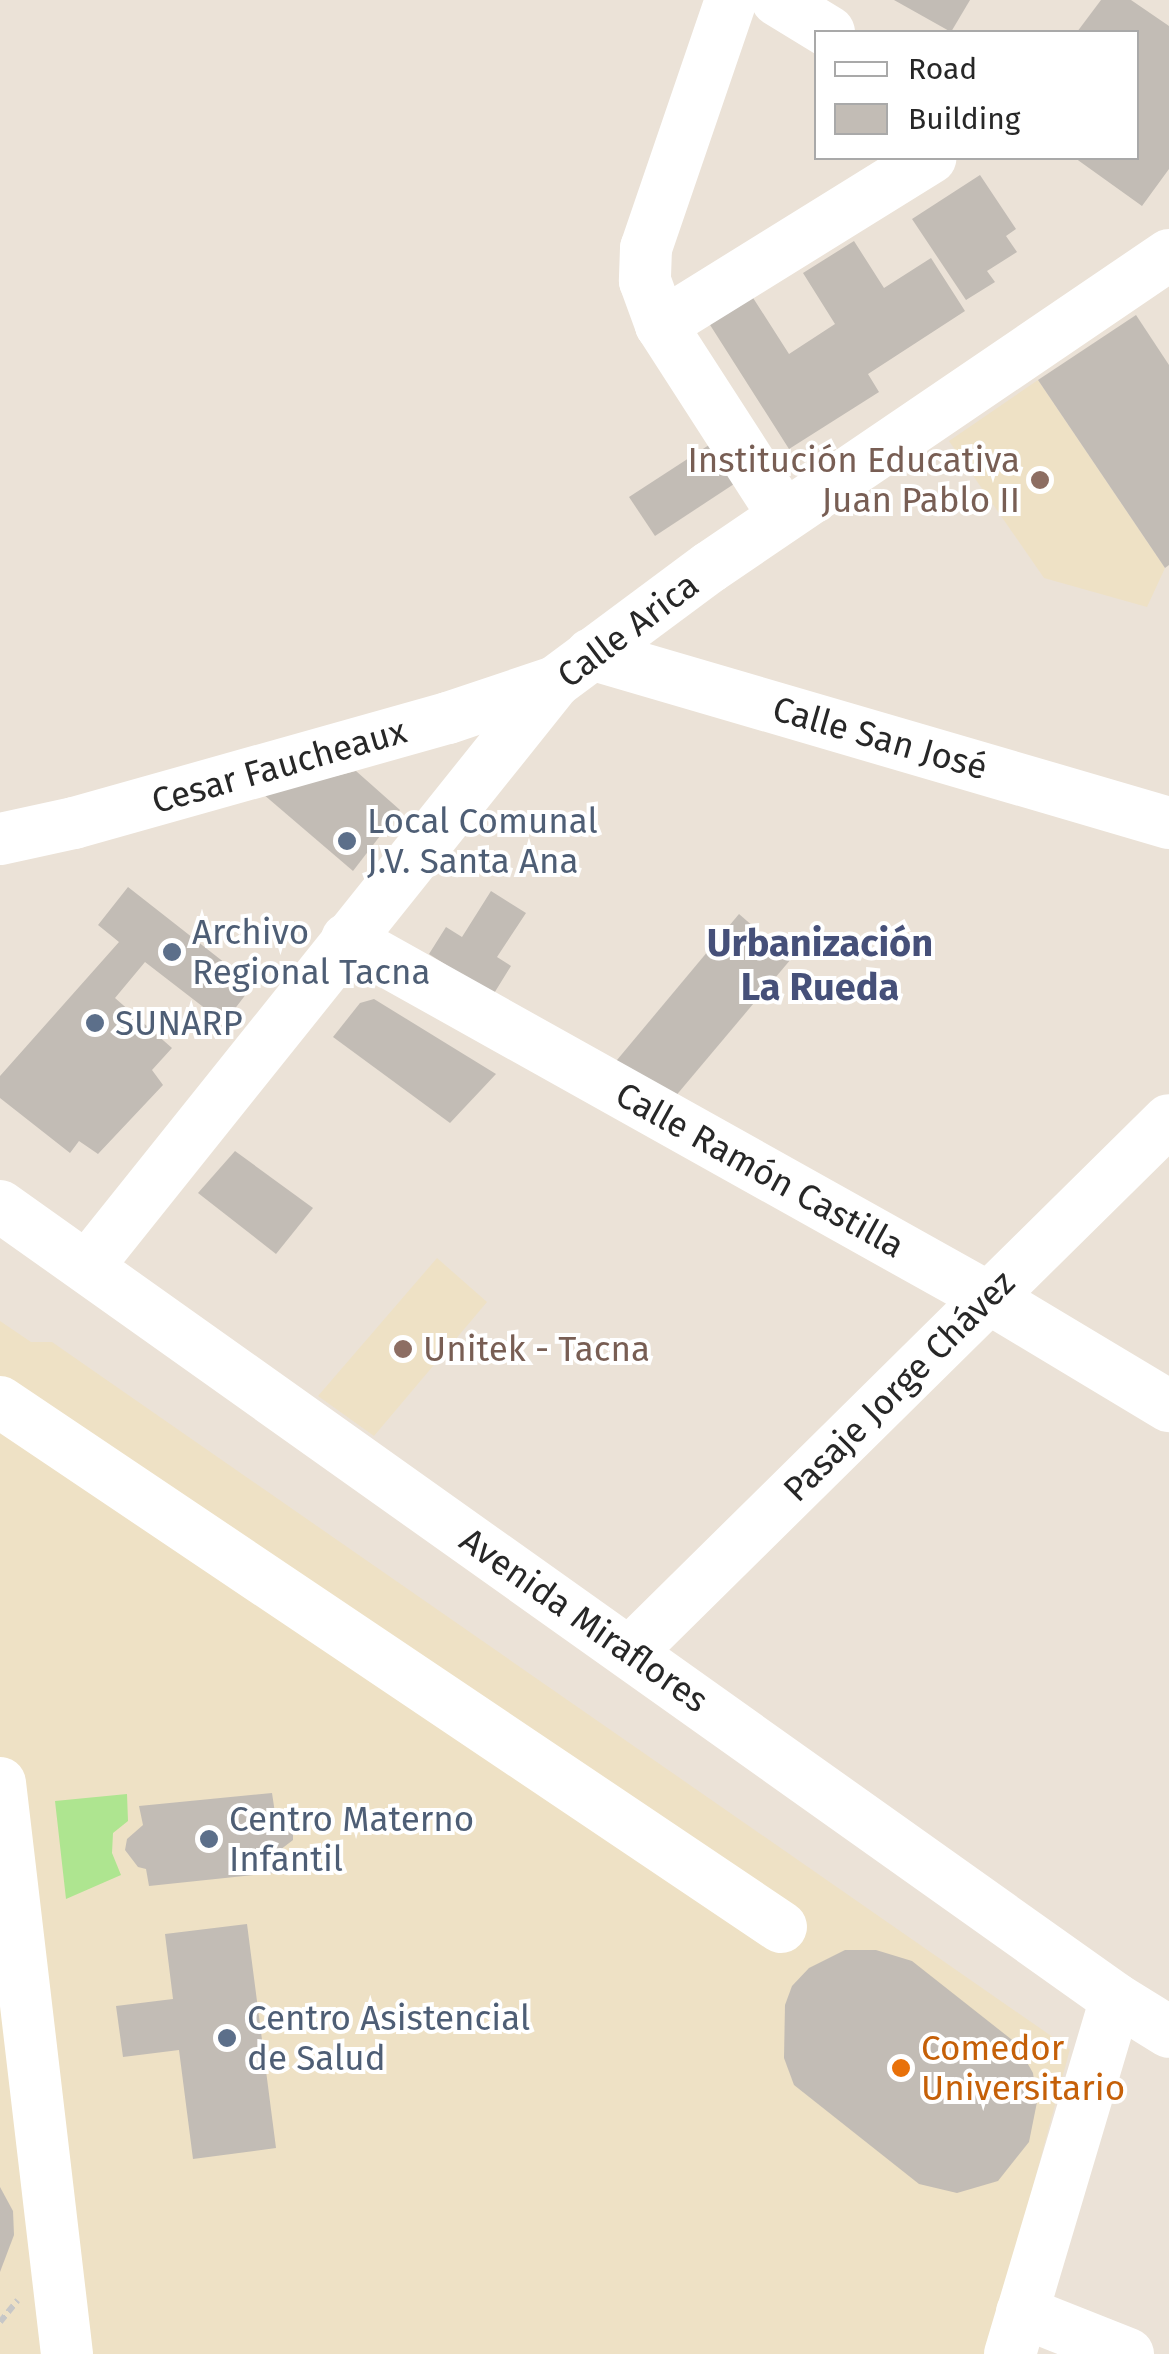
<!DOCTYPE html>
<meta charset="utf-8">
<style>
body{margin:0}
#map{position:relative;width:1169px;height:2354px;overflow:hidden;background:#ebe2d7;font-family:"Fira Sans",sans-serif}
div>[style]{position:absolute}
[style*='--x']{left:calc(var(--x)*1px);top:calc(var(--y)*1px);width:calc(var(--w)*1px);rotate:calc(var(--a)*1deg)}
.education>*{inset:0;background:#eee1c5}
.green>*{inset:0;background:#aee590}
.building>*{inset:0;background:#c2bcb5}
.path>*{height:6px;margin-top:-3px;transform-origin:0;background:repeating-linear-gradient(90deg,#c7c7c7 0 8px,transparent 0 13px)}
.minor>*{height:52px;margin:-26px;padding:0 26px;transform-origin:26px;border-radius:26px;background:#fff}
.dots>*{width:28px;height:28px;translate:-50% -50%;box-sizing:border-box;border:5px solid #fff;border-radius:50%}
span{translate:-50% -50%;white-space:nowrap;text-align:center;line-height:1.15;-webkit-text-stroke:8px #fff;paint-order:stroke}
.education-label{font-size:35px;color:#785e54}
.right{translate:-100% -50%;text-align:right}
.left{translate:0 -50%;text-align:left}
.street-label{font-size:35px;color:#272727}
.service-label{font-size:35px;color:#4e5e75}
.food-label{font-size:35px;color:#c56008}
.neighbourhood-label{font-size:38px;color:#465079;font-weight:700}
.legend{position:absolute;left:814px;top:30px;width:325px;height:130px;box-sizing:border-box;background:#fff;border:2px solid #a9a9a9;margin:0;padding:12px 18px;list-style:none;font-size:30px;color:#272727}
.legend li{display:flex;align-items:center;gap:20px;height:50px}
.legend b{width:50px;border:2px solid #a9a9a9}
</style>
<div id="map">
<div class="education">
<i style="clip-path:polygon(1038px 380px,1165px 568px,1147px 607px,1044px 578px,949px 441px)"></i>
<i style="clip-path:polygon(437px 1258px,487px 1302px,374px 1436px,318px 1396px)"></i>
<i style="clip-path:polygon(0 1321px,31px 1342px,52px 1342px,1070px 2049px,988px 2354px,0 2354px)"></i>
</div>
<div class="green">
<i style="clip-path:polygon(127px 1794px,128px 1821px,113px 1833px,112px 1853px,121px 1875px,66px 1899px,55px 1801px)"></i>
</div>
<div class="building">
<i style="clip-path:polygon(894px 0,970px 0,951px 32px)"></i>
<i style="clip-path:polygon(1101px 0,1131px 0,1169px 26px,1169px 169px,1142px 206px,1075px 158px,1136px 158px,1136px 32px,1077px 32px)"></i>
<i style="clip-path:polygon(980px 175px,1016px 229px,1006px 236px,1017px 252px,987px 271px,995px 282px,966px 300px,912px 219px)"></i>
<i style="clip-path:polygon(854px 241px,884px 288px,931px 258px,965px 311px,868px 374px,879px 392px,789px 449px,705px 317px,748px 290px,789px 354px,835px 324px,803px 273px)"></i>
<i style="clip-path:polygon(1136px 315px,1169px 365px,1169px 565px,1165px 568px,1038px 380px)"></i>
<i style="clip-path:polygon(709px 445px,734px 484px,655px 536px,629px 497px)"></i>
<i style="clip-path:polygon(356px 771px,400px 810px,353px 871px,263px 794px)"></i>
<i style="clip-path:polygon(128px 887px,253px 985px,224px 1023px,145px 962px,115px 998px,172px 1048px,152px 1070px,163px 1085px,98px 1154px,79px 1141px,70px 1153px,0 1098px,0 1076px,119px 942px,98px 925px)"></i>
<i style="clip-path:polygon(491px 891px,526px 913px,497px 957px,511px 966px,493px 995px,429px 954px,446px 927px,462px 937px)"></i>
<i style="clip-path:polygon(739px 914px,791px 959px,674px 1098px,612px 1066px)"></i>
<i style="clip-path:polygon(374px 999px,496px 1074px,450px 1123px,333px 1037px,360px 1003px)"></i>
<i style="clip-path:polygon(235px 1151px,313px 1208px,276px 1254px,198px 1193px)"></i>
<i style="clip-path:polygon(272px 1793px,275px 1813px,290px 1821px,293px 1830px,293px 1840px,280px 1850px,283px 1872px,149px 1886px,146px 1869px,138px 1867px,125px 1850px,127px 1839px,143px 1825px,139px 1806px)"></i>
<i style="clip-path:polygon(247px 1924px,276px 2148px,193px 2159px,179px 2050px,123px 2057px,116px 2006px,173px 1999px,165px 1934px)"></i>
<i style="clip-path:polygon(845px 1950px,876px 1950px,912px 1961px,1016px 2043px,1033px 2073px,1037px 2102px,1029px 2142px,998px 2181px,957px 2193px,919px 2184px,794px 2085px,784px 2058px,785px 2005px,792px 1986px,809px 1968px)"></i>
<i style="clip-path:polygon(0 2187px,13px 2211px,14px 2235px,0 2272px)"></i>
</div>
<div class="path">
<i style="--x:0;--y:2322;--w:28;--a:-51"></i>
</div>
<div class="minor">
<i style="--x:731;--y:0;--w:262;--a:108.9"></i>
<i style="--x:646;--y:248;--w:33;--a:92"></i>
<i style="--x:645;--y:281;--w:47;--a:70"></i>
<i style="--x:661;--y:325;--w:227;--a:57.2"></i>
<i style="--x:777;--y:0;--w:61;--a:31.6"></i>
<i style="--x:661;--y:325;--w:317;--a:-31.8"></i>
<i style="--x:591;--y:654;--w:602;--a:16.3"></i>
<i style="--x:0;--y:839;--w:76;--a:-12.2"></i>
<i style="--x:74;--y:823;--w:388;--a:-15.7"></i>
<i style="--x:448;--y:718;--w:113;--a:-18.6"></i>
<i style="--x:347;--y:939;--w:736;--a:29.21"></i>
<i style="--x:989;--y:1298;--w:210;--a:31"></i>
<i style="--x:0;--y:1206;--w:1369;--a:35.4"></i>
<i style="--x:1116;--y:1999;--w:62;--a:31.9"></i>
<i style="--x:87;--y:1267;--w:749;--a:-51.34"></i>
<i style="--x:555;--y:682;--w:193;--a:-36.6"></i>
<i style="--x:710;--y:567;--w:555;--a:-34.21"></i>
<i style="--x:0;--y:1402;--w:941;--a:33.91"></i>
<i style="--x:630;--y:1652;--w:757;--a:-44.63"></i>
<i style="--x:0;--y:1783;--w:575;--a:83.31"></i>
<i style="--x:1022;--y:2312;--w:114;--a:21.6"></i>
<i style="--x:1010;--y:2354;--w:370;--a:-73.4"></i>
</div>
<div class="dots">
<i style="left:1040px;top:480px;background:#8d6e63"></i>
<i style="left:347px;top:841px;background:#5c6f8a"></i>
<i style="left:172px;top:952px;background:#5c6f8a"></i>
<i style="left:95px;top:1023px;background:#5c6f8a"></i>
<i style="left:403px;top:1349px;background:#8d6e63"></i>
<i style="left:209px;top:1839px;background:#5c6f8a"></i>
<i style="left:227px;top:2038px;background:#5c6f8a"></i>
<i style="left:901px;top:2068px;background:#e8710a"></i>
</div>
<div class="education-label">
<span class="right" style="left:1020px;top:480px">Institución Educativa<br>Juan Pablo II</span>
<span class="left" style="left:423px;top:1349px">Unitek - Tacna</span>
</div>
<div class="street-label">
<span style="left:628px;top:630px;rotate:-37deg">Calle Arica</span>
<span style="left:880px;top:738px;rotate:16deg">Calle San José</span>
<span style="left:279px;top:766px;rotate:-16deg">Cesar Faucheaux</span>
<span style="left:760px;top:1170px;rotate:29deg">Calle Ramón Castilla</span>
<span style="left:899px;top:1386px;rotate:-45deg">Pasaje Jorge Chávez</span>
<span style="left:584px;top:1620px;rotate:35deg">Avenida Miraflores</span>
</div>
<div class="service-label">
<span class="left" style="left:367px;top:841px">Local Comunal<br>J.V. Santa Ana</span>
<span class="left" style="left:192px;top:952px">Archivo<br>Regional Tacna</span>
<span class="left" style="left:115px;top:1023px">SUNARP</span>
<span class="left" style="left:229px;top:1839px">Centro Materno<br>Infantil</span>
<span class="left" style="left:247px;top:2038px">Centro Asistencial<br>de Salud</span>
</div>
<div class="food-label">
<span class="left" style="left:921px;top:2068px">Comedor<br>Universitario</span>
</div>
<div class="neighbourhood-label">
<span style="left:820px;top:966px">Urbanización<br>La Rueda</span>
</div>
<ul class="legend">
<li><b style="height:12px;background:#fff"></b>Road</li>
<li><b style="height:28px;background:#c2bcb5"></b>Building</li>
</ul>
</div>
